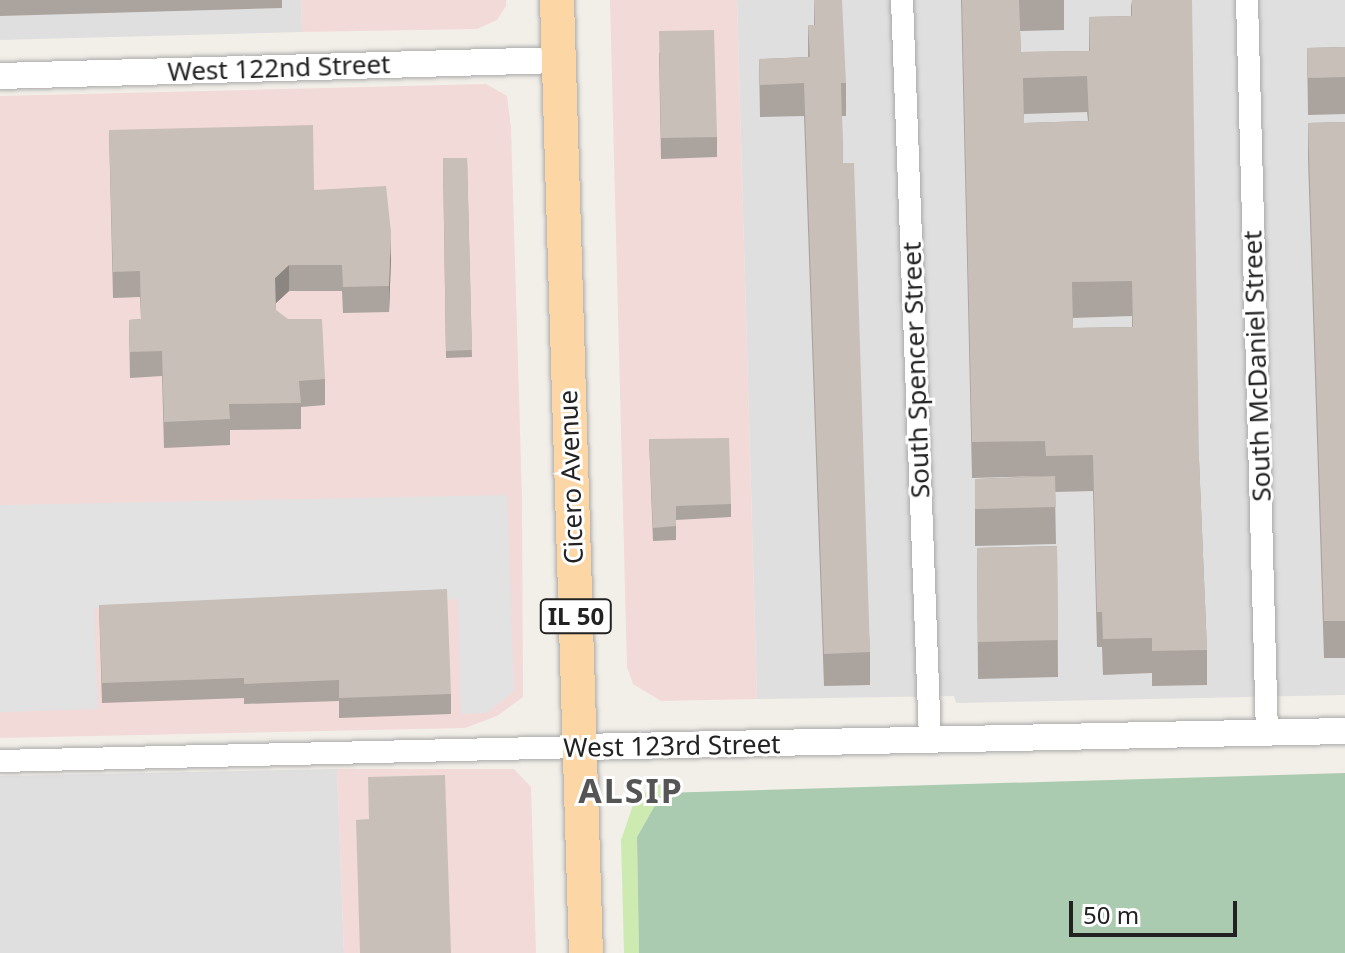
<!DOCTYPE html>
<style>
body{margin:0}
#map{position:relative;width:1345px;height:953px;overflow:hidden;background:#f2efe9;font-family:"Noto Sans",sans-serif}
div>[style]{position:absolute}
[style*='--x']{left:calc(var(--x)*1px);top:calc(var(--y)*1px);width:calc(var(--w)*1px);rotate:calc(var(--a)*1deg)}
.residential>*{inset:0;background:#e0dfdf}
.commercial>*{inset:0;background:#f2dad9}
.grass>*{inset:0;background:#cdebb0}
.cemetery>*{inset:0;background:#aacbaf}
.parking>*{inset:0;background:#e2e2e2}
.roads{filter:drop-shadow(0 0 2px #a9a9a9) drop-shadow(0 0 2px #a9a9a9)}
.minor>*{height:22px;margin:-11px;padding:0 11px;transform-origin:11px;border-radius:11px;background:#fff}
.tertiary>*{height:26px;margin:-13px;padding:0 13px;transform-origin:13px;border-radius:13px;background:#fff}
.primary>*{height:34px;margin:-17px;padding:0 17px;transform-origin:17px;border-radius:17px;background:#fcd6a4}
.wall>*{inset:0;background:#aba49e}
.shaded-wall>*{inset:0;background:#8b8681}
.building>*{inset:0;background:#c7bfb8}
span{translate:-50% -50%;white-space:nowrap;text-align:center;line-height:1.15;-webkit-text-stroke:6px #fff;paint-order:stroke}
.shield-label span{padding:2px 6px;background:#fff;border:2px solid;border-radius:6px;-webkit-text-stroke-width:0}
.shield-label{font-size:24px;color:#222;font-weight:700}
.street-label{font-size:26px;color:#222}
.district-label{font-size:34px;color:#555;font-weight:700;letter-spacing:2px}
.scale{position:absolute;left:1069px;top:901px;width:168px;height:36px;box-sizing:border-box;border:4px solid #222;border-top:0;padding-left:10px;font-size:24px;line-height:28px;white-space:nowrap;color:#222;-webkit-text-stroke:6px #fff;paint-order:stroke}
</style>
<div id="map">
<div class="residential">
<i style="clip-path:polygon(0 0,301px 0,302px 32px,0 40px)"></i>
<i style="clip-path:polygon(737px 0,1345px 0,1345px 695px,956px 703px,954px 696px,757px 699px)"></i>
<i style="clip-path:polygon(337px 769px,344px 953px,0 953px,0 776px)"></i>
</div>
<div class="commercial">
<i style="clip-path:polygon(301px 0,506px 0,506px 6px,497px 20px,477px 29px,302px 32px)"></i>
<i style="clip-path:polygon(610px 0,737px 0,757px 699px,661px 701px,633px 684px,627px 667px)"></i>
<i style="clip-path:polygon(486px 84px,507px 96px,511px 128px,522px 497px,523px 697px,497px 716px,465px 728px,0 738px,0 96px)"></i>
<i style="clip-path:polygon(337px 769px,514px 769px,531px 787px,536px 953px,344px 953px)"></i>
</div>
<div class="grass">
<i style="clip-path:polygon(661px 780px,662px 793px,637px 837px,639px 953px,624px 953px,621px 840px,634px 802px)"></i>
</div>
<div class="cemetery">
<i style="clip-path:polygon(1345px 773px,1345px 953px,639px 953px,637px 837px,662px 793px)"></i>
</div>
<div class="parking">
<i style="clip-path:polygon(507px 495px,514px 691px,486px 713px,461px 714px,458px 599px,94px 608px,98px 709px,0 712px,0 505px)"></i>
</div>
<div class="roads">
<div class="minor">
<i style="--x:902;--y:0;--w:741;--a:87.83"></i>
<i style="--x:1247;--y:0;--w:733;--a:88.44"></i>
<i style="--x:0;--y:761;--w:580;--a:-1.38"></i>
</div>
<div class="tertiary">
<i style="--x:0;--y:76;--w:559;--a:-1.64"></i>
<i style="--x:580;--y:747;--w:765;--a:-1.2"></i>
</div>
<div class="primary">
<i style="--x:557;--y:0;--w:953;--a:88.26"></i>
</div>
</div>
<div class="wall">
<i style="clip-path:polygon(0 0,282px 0,282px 8px,0 16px)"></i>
<i style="clip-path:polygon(814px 0,846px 83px,846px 116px,842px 116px,843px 163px,870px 652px,870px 685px,824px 686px,804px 116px,760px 117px,759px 59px,808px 57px,808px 25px,814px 25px)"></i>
<i style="clip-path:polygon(evenodd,961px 0,1064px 0,1064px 30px,1020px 31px,1021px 52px,1089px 51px,1089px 17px,1131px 16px,1131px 0,1199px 459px,1207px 650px,1207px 685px,1152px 686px,1152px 673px,1103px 675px,1102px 647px,1097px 647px,1093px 491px,1055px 492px,1056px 544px,975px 546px,975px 479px,1045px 476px,972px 478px,961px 0,1087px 112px,1088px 121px,1024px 123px,1024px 114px,1087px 112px,961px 0,1132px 316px,1132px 327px,1073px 328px,1073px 318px,1132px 316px)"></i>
<i style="clip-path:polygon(1345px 47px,1345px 114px,1308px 115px,1307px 48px)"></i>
<i style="clip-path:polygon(659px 52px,717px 137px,717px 157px,661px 159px)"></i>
<i style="clip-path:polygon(1345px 122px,1345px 658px,1324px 658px,1308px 159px,1308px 123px)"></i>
<i style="clip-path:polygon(109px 130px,314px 190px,391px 258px,389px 312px,343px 313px,342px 291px,289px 291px,276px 303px,276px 310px,325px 379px,325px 405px,301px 407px,301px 429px,230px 430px,230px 445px,164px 448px,162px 376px,130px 378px,129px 320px,141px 319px,140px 297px,113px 298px)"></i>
<i style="clip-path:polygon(443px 158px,467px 158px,472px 357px,446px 358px)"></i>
<i style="clip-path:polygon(649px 439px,731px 504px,731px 517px,676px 520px,676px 540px,653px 541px)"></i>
<i style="clip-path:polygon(1057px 546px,1058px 677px,978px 679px,977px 548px)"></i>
<i style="clip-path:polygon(99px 605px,451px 694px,451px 714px,339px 718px,339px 701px,244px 704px,244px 698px,102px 703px)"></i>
</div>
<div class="shaded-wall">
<i style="clip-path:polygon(391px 232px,391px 258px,389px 312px,389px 286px)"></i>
<i style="clip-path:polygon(289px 265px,289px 291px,275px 304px,275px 278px)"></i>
</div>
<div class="building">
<i style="clip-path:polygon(814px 0,842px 0,846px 83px,841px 83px,843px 163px,854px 163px,870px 652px,824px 654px,804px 83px,760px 85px,759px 59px,810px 57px,808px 25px,815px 25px)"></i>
<i style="clip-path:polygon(evenodd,962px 0,1019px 0,1021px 52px,1090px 51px,1089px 17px,1132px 16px,1132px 0,1192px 0,1199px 459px,1207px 650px,1152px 651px,1152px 638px,1103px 639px,1102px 612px,1097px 612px,1093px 455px,1046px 456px,1045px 441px,972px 442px,962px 0,1087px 76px,1089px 121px,1024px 123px,1023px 78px,1087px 76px,962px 0,1132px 281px,1133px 327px,1073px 328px,1072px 282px,1132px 281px)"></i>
<i style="clip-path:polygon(714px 30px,717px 137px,661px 138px,659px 31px)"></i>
<i style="clip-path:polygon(1345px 47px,1345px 77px,1308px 78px,1307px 48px)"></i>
<i style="clip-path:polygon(1345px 122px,1345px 621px,1324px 621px,1308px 123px)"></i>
<i style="clip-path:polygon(313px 125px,314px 190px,386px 186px,391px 232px,389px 286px,343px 287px,342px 265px,289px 265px,275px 278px,276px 310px,288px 319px,322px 319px,325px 379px,299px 381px,301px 403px,229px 404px,230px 419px,164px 422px,162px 351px,130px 352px,129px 320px,141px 319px,140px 271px,113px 272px,109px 130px)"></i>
<i style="clip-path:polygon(443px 158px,467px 158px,472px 350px,446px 351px)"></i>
<i style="clip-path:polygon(729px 438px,731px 504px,676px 506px,676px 526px,653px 528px,649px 439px)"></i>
<i style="clip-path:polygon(1055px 476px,1056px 507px,975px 509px,975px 479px)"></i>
<i style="clip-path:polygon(1057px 546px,1058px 640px,978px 642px,977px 548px)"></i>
<i style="clip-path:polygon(447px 589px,451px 694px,339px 698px,339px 680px,244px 684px,244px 678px,102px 683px,99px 605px)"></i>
<i style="clip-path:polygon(445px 775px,451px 953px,360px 953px,356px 820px,369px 819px,368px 777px)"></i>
</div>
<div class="shield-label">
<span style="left:576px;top:616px">IL 50</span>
</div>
<div class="street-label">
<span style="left:279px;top:68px;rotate:-2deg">West 122nd Street</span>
<span style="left:1257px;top:366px;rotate:-92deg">South McDaniel Street</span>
<span style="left:916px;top:370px;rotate:-92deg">South Spencer Street</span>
<span style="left:571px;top:477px;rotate:-92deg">Cicero Avenue</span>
<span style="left:672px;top:746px;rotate:-1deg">West 123rd Street</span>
</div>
<div class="district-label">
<span style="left:631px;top:791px">ALSIP</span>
</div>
<div class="scale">50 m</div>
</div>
